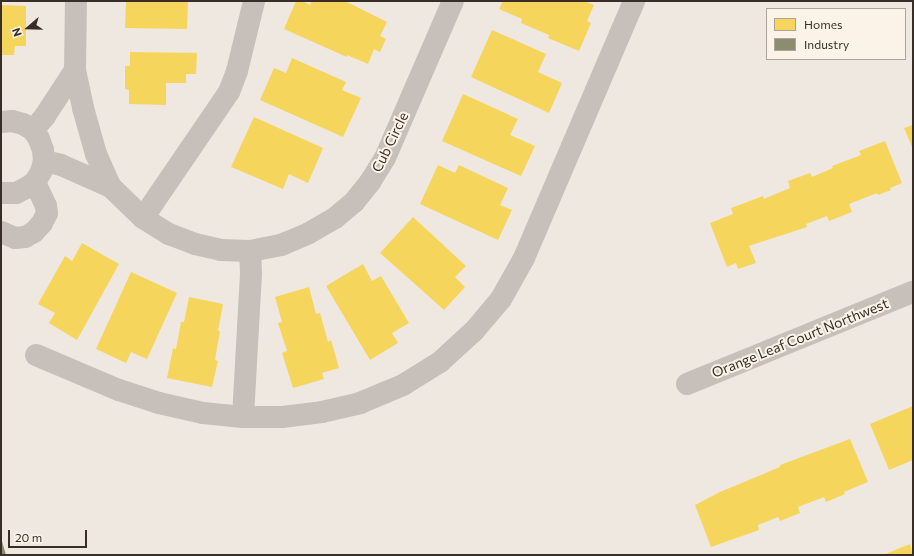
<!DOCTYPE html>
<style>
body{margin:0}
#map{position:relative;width:914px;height:556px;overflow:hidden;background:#eee8e1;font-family:Commissioner,sans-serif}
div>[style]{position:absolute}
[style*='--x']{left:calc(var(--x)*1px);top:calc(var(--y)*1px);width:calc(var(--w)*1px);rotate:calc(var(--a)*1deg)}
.homes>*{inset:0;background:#f6d55c}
.industry>*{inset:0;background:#8c8c6e}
.minor>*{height:22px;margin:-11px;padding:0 11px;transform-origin:11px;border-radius:11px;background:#c7c0ba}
span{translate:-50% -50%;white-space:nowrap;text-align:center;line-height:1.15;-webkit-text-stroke:4px #fbf3e8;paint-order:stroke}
.street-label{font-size:14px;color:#382d27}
.frame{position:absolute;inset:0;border:2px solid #382d27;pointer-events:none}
.legend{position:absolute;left:766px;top:8px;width:140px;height:52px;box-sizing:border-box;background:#fbf3e8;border:1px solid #ada49b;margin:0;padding:5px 7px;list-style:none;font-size:12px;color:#382d27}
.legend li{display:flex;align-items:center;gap:8px;height:20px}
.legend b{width:20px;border:1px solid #ada49b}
.north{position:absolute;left:8px;top:8px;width:40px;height:40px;-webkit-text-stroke:3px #fbf3e8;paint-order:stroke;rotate:250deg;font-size:11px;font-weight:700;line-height:16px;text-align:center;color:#382d27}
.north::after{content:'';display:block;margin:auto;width:14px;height:18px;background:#382d27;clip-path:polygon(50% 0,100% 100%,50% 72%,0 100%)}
.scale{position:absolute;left:8px;top:530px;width:79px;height:18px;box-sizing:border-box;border:2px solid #382d27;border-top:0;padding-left:5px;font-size:12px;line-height:14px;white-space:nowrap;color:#382d27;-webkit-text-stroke:3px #fbf3e8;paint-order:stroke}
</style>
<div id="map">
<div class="homes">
<i style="clip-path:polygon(126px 1px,188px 1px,187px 29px,125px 28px)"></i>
<i style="clip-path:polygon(296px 1px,302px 1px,310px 5px,312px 1px,345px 1px,387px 22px,380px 36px,386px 39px,380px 52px,374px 49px,368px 64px,347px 55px,347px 57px,284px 29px)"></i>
<i style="clip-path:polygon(503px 1px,584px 1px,594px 5px,587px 21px,591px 23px,579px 51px,548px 38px,549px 35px,521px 23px,522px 19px,499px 9px)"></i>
<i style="clip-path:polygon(1px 5px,26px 6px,26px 46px,15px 46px,14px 55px,1px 55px)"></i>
<i style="clip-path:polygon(492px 30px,546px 54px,538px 72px,562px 83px,549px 113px,471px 77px)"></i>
<i style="clip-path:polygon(130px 52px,197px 53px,196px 74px,186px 74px,186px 83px,166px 83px,166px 105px,129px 104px,129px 90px,125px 89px,125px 66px,130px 66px)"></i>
<i style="clip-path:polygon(292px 58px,346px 82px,342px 90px,361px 98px,343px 137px,260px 100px,274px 68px,286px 73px)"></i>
<i style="clip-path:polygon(463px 94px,518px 119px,510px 135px,535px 146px,521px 176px,442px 141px)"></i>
<i style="clip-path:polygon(254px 117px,323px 148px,308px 183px,289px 174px,283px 189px,231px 167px)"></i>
<i style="clip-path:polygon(913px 125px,913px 149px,904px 128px)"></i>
<i style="clip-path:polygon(885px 141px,902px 183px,890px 188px,891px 190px,878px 195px,877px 193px,849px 204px,852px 212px,829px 221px,827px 216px,806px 224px,807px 227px,749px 246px,756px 263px,738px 269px,736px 263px,727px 267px,710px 223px,733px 214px,731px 208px,763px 196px,764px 199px,790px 188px,788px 181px,810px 173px,812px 177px,833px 168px,832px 166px,861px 155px,859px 151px)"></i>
<i style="clip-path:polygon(438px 165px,455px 173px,459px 165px,508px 188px,500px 205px,512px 210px,498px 240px,420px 204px)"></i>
<i style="clip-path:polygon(413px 217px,466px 266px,455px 277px,465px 287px,444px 310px,380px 253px)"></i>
<i style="clip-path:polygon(82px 243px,119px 264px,77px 340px,49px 323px,55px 313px,38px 304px,65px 256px,72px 261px)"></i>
<i style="clip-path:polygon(363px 264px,372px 281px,381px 276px,409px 323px,392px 333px,398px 343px,370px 360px,326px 286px)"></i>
<i style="clip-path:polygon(131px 272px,177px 293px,147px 359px,131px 352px,126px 363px,96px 349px)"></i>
<i style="clip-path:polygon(309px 287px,316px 314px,320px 313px,328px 342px,331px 340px,339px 368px,322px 373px,324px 379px,293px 388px,282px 353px,287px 351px,278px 323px,282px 322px,275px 297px)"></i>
<i style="clip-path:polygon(189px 297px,223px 304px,218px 331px,220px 331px,215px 360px,218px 361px,212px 387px,167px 378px,173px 348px,176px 349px,181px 322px,184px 322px)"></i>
<i style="clip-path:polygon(913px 406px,913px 460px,889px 470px,870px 424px)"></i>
<i style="clip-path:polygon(850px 439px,868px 482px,844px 492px,845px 494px,826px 502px,824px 497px,798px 507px,800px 513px,780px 521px,778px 517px,758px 525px,759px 530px,711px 547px,695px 505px,720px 492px,780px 467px,780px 465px)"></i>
<i style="clip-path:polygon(910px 544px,913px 555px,883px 555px)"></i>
</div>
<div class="industry">
<i style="clip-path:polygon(1px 538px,6px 555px,1px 555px)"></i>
</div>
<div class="minor">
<i style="--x:75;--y:70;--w:39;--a:78"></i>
<i style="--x:83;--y:108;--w:48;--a:74.2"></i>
<i style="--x:96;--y:154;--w:36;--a:66"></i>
<i style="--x:1;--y:122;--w:11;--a:-5"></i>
<i style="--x:12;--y:121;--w:11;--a:15"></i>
<i style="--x:23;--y:124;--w:12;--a:31"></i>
<i style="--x:33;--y:130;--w:11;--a:56"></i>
<i style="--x:39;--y:139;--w:12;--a:70"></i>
<i style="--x:43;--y:150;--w:11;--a:85"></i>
<i style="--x:44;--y:161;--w:11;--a:105"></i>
<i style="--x:41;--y:172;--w:12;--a:121"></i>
<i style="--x:35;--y:182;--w:11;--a:146"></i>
<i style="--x:26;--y:188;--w:11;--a:153"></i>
<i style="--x:16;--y:193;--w:15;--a:180"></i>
<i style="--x:33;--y:130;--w:18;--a:-49"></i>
<i style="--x:45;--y:116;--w:55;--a:-56.9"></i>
<i style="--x:75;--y:70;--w:69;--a:-89.2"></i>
<i style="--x:44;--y:161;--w:17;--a:13"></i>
<i style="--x:61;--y:165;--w:55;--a:23.7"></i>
<i style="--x:111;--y:187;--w:45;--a:44.1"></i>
<i style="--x:143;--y:218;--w:31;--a:32"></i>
<i style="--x:169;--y:234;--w:28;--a:21"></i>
<i style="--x:195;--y:244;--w:27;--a:13"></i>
<i style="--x:221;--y:250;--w:29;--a:2"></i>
<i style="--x:250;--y:251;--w:32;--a:-11"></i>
<i style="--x:281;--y:245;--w:30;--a:-23"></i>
<i style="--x:309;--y:233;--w:30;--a:-30"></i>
<i style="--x:335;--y:218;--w:25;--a:-40"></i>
<i style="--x:354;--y:202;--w:26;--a:-51"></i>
<i style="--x:370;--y:182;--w:28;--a:-58"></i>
<i style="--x:385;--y:158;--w:171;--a:-66.6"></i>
<i style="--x:143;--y:218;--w:153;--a:-55.7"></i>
<i style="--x:229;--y:92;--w:22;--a:-69"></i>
<i style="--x:237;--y:71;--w:72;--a:-76.3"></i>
<i style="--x:1;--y:232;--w:15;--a:23"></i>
<i style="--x:15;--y:238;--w:10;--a:-6"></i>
<i style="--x:25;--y:237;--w:10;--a:-29"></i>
<i style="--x:34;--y:232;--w:12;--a:-48"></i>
<i style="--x:42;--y:223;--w:11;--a:-63"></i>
<i style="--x:47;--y:213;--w:7;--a:-98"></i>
<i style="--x:46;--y:206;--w:26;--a:-115"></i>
<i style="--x:36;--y:355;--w:90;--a:22.9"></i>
<i style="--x:119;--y:390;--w:42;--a:18"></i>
<i style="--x:159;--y:403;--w:45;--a:12.8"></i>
<i style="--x:203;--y:413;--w:40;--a:5.7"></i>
<i style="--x:243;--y:417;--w:39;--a:0"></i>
<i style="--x:282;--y:417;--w:40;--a:-7.1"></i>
<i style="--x:322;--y:412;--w:39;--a:-13"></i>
<i style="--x:360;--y:403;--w:47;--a:-22.7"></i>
<i style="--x:403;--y:385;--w:44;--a:-31.9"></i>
<i style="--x:440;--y:362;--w:46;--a:-42.4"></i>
<i style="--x:474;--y:331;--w:42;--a:-49.8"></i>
<i style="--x:501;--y:299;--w:47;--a:-60.7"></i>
<i style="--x:524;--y:258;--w:280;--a:-66.8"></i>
<i style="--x:687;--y:384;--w:244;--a:-22.2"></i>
<i style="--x:243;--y:417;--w:143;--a:-86.8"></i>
<i style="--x:251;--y:274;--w:23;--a:-92"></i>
</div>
<div class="street-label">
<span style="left:390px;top:142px;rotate:-64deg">Cub Circle</span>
<span style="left:800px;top:338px;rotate:-22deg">Orange Leaf Court Northwest</span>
</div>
<div class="frame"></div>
<ul class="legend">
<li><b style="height:11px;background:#f6d55c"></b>Homes</li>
<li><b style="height:11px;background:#8c8c6e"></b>Industry</li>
</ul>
<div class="north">N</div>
<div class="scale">20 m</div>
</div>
